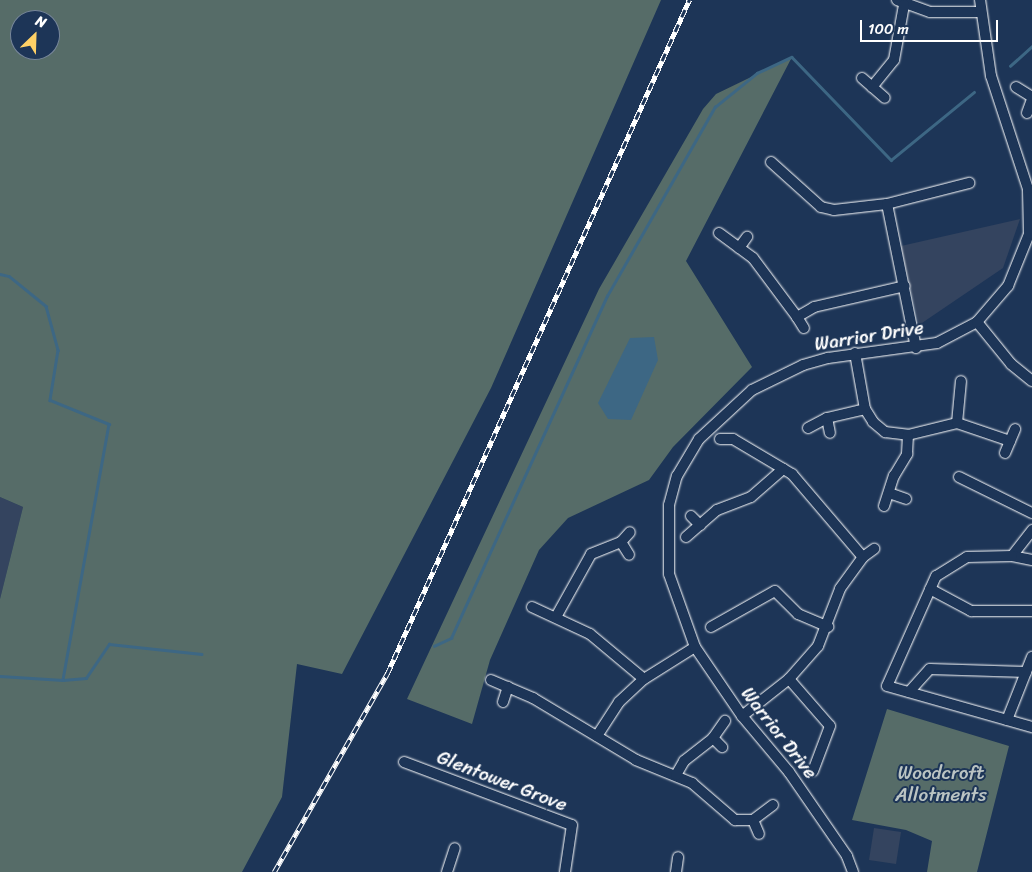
<!DOCTYPE html>
<style>
body{margin:0}
#map{position:relative;width:1032px;height:872px;overflow:hidden;background:#1d3557;font-family:Sriracha,sans-serif}
div>[style]{position:absolute}
[style*='--x']{left:calc(var(--x)*1px);top:calc(var(--y)*1px);width:calc(var(--w)*1px);rotate:calc(var(--a)*1deg)}
.built>*{inset:0;background:#34445f}
.green>*{inset:0;background:#566c68}
.water>*{inset:0;background:#3d6784}
.stream>*{height:2.5px;margin:-1.25px;padding:0 1.25px;transform-origin:1.25px;border-radius:1.25px;background:#3d6784}
.roads{filter:drop-shadow(0 0 1px #fff) drop-shadow(0 0 1px #fff)}
.street>*{height:10px;margin:-5px;padding:0 5px;transform-origin:5px;border-radius:5px;background:#1d3557}
.rail>*{height:4.5px;margin-top:-2.25px;transform-origin:0;background:repeating-linear-gradient(90deg,#1d3557 0 8px,#fff 0 16px);box-sizing:border-box;border-block:1px solid #fff}
span{translate:-50% -50%;white-space:nowrap;text-align:center;line-height:1.15;-webkit-text-stroke:4px #1d3557;paint-order:stroke}
.street-label{font-size:19px;color:#fff}
.park-label{font-size:19px;color:#bbc4c3}
.north{position:absolute;left:10px;top:10px;width:50px;height:50px;box-sizing:border-box;background:#1d3557;border:1px solid #77869a;border-radius:50%;rotate:24deg;font-size:14px;font-weight:700;line-height:20px;text-align:center;color:#fff}
.north::after{content:'';display:block;margin:auto;width:18px;height:22px;background:#ffd166;clip-path:polygon(50% 0,100% 100%,50% 72%,0 100%)}
.scale{position:absolute;left:860px;top:20px;width:138px;height:22px;box-sizing:border-box;border:2px solid #fff;border-top:0;padding-left:6px;font-size:15px;line-height:18px;white-space:nowrap;color:#fff;-webkit-text-stroke:4px #1d3557;paint-order:stroke}
</style>
<div id="map">
<div class="built">
<i style="clip-path:polygon(1020px 219px,1003px 268px,919px 325px,901px 246px)"></i>
<i style="clip-path:polygon(0 497px,23px 507px,0 599px)"></i>
<i style="clip-path:polygon(874px 828px,901px 832px,896px 864px,869px 860px)"></i>
</div>
<div class="green">
<i style="clip-path:polygon(evenodd,0 0,661px 0,491px 388px,342px 674px,297px 664px,282px 797px,242px 872px,0 872px,0 599px,23px 507px,0 497px,0 0,20px 20px,50px 20px,50px 50px,20px 50px,20px 20px)"></i>
<i style="clip-path:polygon(792px 57px,686px 261px,752px 367px,673px 447px,649px 480px,568px 518px,539px 550px,490px 660px,472px 724px,407px 699px,599px 289px,703px 109px,716px 94px)"></i>
<i style="clip-path:polygon(887px 709px,1009px 746px,977px 872px,927px 872px,932px 841px,906px 830px,852px 820px)"></i>
</div>
<div class="water">
<i style="clip-path:polygon(654px 337px,658px 360px,631px 420px,608px 419px,598px 403px,630px 338px)"></i>
</div>
<div class="stream">
<i style="--x:1010;--y:66;--w:30;--a:-42"></i>
<i style="--x:0;--y:274;--w:9;--a:13"></i>
<i style="--x:9;--y:276;--w:48;--a:39"></i>
<i style="--x:46;--y:306;--w:46;--a:74.7"></i>
<i style="--x:58;--y:350;--w:51;--a:99.1"></i>
<i style="--x:50;--y:400;--w:64;--a:22.1"></i>
<i style="--x:109;--y:424;--w:260;--a:100.2"></i>
<i style="--x:63;--y:680;--w:23;--a:-5"></i>
<i style="--x:86;--y:678;--w:41;--a:-55.9"></i>
<i style="--x:109;--y:644;--w:93;--a:6.2"></i>
<i style="--x:434;--y:646;--w:19;--a:-25"></i>
<i style="--x:451;--y:638;--w:376;--a:-65.5"></i>
<i style="--x:607;--y:296;--w:218;--a:-60.3"></i>
<i style="--x:715;--y:107;--w:54;--a:-39"></i>
<i style="--x:757;--y:73;--w:38;--a:-25"></i>
<i style="--x:792;--y:57;--w:143;--a:46.1"></i>
<i style="--x:891;--y:160;--w:107;--a:-39.3"></i>
<i style="--x:0;--y:676;--w:63;--a:3.6"></i>
</div>
<div class="roads">
<div class="street">
<i style="--x:897;--y:0;--w:35;--a:20"></i>
<i style="--x:930;--y:12;--w:50;--a:0"></i>
<i style="--x:862;--y:78;--w:30;--a:41"></i>
<i style="--x:872;--y:87;--w:35;--a:-51"></i>
<i style="--x:894;--y:60;--w:56;--a:-79.7"></i>
<i style="--x:1016;--y:87;--w:19;--a:32"></i>
<i style="--x:1027;--y:113;--w:15;--a:-70"></i>
<i style="--x:771;--y:162;--w:67;--a:42"></i>
<i style="--x:821;--y:207;--w:13;--a:13"></i>
<i style="--x:834;--y:210;--w:53;--a:-6.5"></i>
<i style="--x:887;--y:204;--w:85;--a:-14.4"></i>
<i style="--x:887;--y:204;--w:147;--a:78.6"></i>
<i style="--x:719;--y:233;--w:42;--a:36.3"></i>
<i style="--x:753;--y:258;--w:74;--a:53.3"></i>
<i style="--x:797;--y:317;--w:20;--a:-30"></i>
<i style="--x:814;--y:307;--w:93;--a:-13"></i>
<i style="--x:739;--y:248;--w:14;--a:-54"></i>
<i style="--x:797;--y:317;--w:13;--a:58"></i>
<i style="--x:977;--y:322;--w:54;--a:51"></i>
<i style="--x:1011;--y:364;--w:27;--a:39"></i>
<i style="--x:855;--y:353;--w:57;--a:79.9"></i>
<i style="--x:865;--y:409;--w:15;--a:58"></i>
<i style="--x:873;--y:422;--w:16;--a:40"></i>
<i style="--x:885;--y:432;--w:23;--a:7"></i>
<i style="--x:908;--y:435;--w:50;--a:-13.8"></i>
<i style="--x:957;--y:423;--w:56;--a:18.8"></i>
<i style="--x:827;--y:418;--w:15;--a:79"></i>
<i style="--x:957;--y:423;--w:42;--a:-84.6"></i>
<i style="--x:808;--y:428;--w:21;--a:-28"></i>
<i style="--x:827;--y:418;--w:39;--a:-13"></i>
<i style="--x:720;--y:439;--w:13;--a:0"></i>
<i style="--x:733;--y:439;--w:69;--a:30.7"></i>
<i style="--x:792;--y:474;--w:109;--a:49.5"></i>
<i style="--x:863;--y:557;--w:39;--a:126"></i>
<i style="--x:840;--y:589;--w:61;--a:111.1"></i>
<i style="--x:818;--y:646;--w:44;--a:131.3"></i>
<i style="--x:789;--y:679;--w:62;--a:48.9"></i>
<i style="--x:830;--y:726;--w:48;--a:110.7"></i>
<i style="--x:1005;--y:453;--w:26;--a:-67"></i>
<i style="--x:959;--y:477;--w:81;--a:26.3"></i>
<i style="--x:889;--y:493;--w:18;--a:19"></i>
<i style="--x:884;--y:506;--w:32;--a:-72"></i>
<i style="--x:894;--y:476;--w:26;--a:-59"></i>
<i style="--x:907;--y:454;--w:19;--a:-87"></i>
<i style="--x:691;--y:516;--w:13;--a:45"></i>
<i style="--x:686;--y:537;--w:41;--a:-41.1"></i>
<i style="--x:717;--y:510;--w:36;--a:-21"></i>
<i style="--x:751;--y:497;--w:43;--a:-41.2"></i>
<i style="--x:621;--y:542;--w:15;--a:58"></i>
<i style="--x:1012;--y:556;--w:33;--a:-52"></i>
<i style="--x:863;--y:557;--w:14;--a:-36"></i>
<i style="--x:1032;--y:560;--w:20;--a:-169"></i>
<i style="--x:1012;--y:556;--w:45;--a:178.7"></i>
<i style="--x:967;--y:557;--w:36;--a:148"></i>
<i style="--x:936;--y:576;--w:120;--a:114"></i>
<i style="--x:887;--y:686;--w:151;--a:15.8"></i>
<i style="--x:930;--y:589;--w:47;--a:28.2"></i>
<i style="--x:971;--y:611;--w:61;--a:0"></i>
<i style="--x:532;--y:607;--w:64;--a:25"></i>
<i style="--x:590;--y:634;--w:70;--a:39.8"></i>
<i style="--x:556;--y:617;--w:72;--a:-60.9"></i>
<i style="--x:591;--y:554;--w:32;--a:-22"></i>
<i style="--x:621;--y:542;--w:13;--a:-48"></i>
<i style="--x:711;--y:627;--w:73;--a:-29.4"></i>
<i style="--x:775;--y:591;--w:33;--a:45"></i>
<i style="--x:798;--y:614;--w:33;--a:23"></i>
<i style="--x:491;--y:680;--w:46;--a:23.2"></i>
<i style="--x:533;--y:698;--w:120;--a:31"></i>
<i style="--x:636;--y:760;--w:61;--a:22.3"></i>
<i style="--x:692;--y:783;--w:57;--a:40.7"></i>
<i style="--x:735;--y:820;--w:18;--a:0"></i>
<i style="--x:753;--y:820;--w:25;--a:-37"></i>
<i style="--x:909;--y:692;--w:31;--a:-48"></i>
<i style="--x:930;--y:669;--w:96;--a:1.8"></i>
<i style="--x:503;--y:702;--w:16;--a:-72"></i>
<i style="--x:742;--y:716;--w:60;--a:-38.2"></i>
<i style="--x:1007;--y:720;--w:68;--a:-68.4"></i>
<i style="--x:597;--y:736;--w:40;--a:-57.1"></i>
<i style="--x:619;--y:702;--w:34;--a:-43"></i>
<i style="--x:644;--y:679;--w:60;--a:-32.1"></i>
<i style="--x:713;--y:738;--w:13;--a:45"></i>
<i style="--x:404;--y:762;--w:179;--a:20.6"></i>
<i style="--x:572;--y:825;--w:48;--a:98.5"></i>
<i style="--x:676;--y:775;--w:16;--a:-60"></i>
<i style="--x:684;--y:761;--w:37;--a:-38"></i>
<i style="--x:713;--y:738;--w:21;--a:-55"></i>
<i style="--x:753;--y:820;--w:15;--a:67"></i>
<i style="--x:447;--y:872;--w:25;--a:-72"></i>
<i style="--x:676;--y:872;--w:15;--a:-82"></i>
<i style="--x:853;--y:872;--w:17;--a:-111"></i>
<i style="--x:847;--y:856;--w:102;--a:-124.6"></i>
<i style="--x:789;--y:772;--w:73;--a:-130"></i>
<i style="--x:742;--y:716;--w:83;--a:-124.3"></i>
<i style="--x:695;--y:647;--w:77;--a:-109.6"></i>
<i style="--x:669;--y:574;--w:69;--a:-90"></i>
<i style="--x:669;--y:505;--w:30;--a:-75"></i>
<i style="--x:677;--y:476;--w:43;--a:-59.3"></i>
<i style="--x:699;--y:439;--w:72;--a:-42.8"></i>
<i style="--x:752;--y:390;--w:57;--a:-26.1"></i>
<i style="--x:803;--y:365;--w:26;--a:-16"></i>
<i style="--x:828;--y:358;--w:110;--a:-7.8"></i>
<i style="--x:937;--y:343;--w:45;--a:-27.7"></i>
<i style="--x:977;--y:322;--w:48;--a:-49.3"></i>
<i style="--x:1008;--y:286;--w:56;--a:-68"></i>
<i style="--x:1029;--y:234;--w:45;--a:-91.3"></i>
<i style="--x:1028;--y:189;--w:119;--a:-108.1"></i>
<i style="--x:991;--y:76;--w:77;--a:-98.2"></i>
</div>
</div>
<div class="rail">
<i style="--x:274;--y:872;--w:228;--a:-60.3"></i>
<i style="--x:387;--y:674;--w:739;--a:-65.86"></i>
</div>
<div class="street-label">
<span style="left:869px;top:336px;rotate:-9deg">Warrior Drive</span>
<span style="left:779px;top:733px;rotate:52deg">Warrior Drive</span>
<span style="left:502px;top:781px;rotate:21deg">Glentower Grove</span>
</div>
<div class="park-label">
<span style="left:941px;top:784px">Woodcroft<br>Allotments</span>
</div>
<div class="north">N</div>
<div class="scale">100 m</div>
</div>
